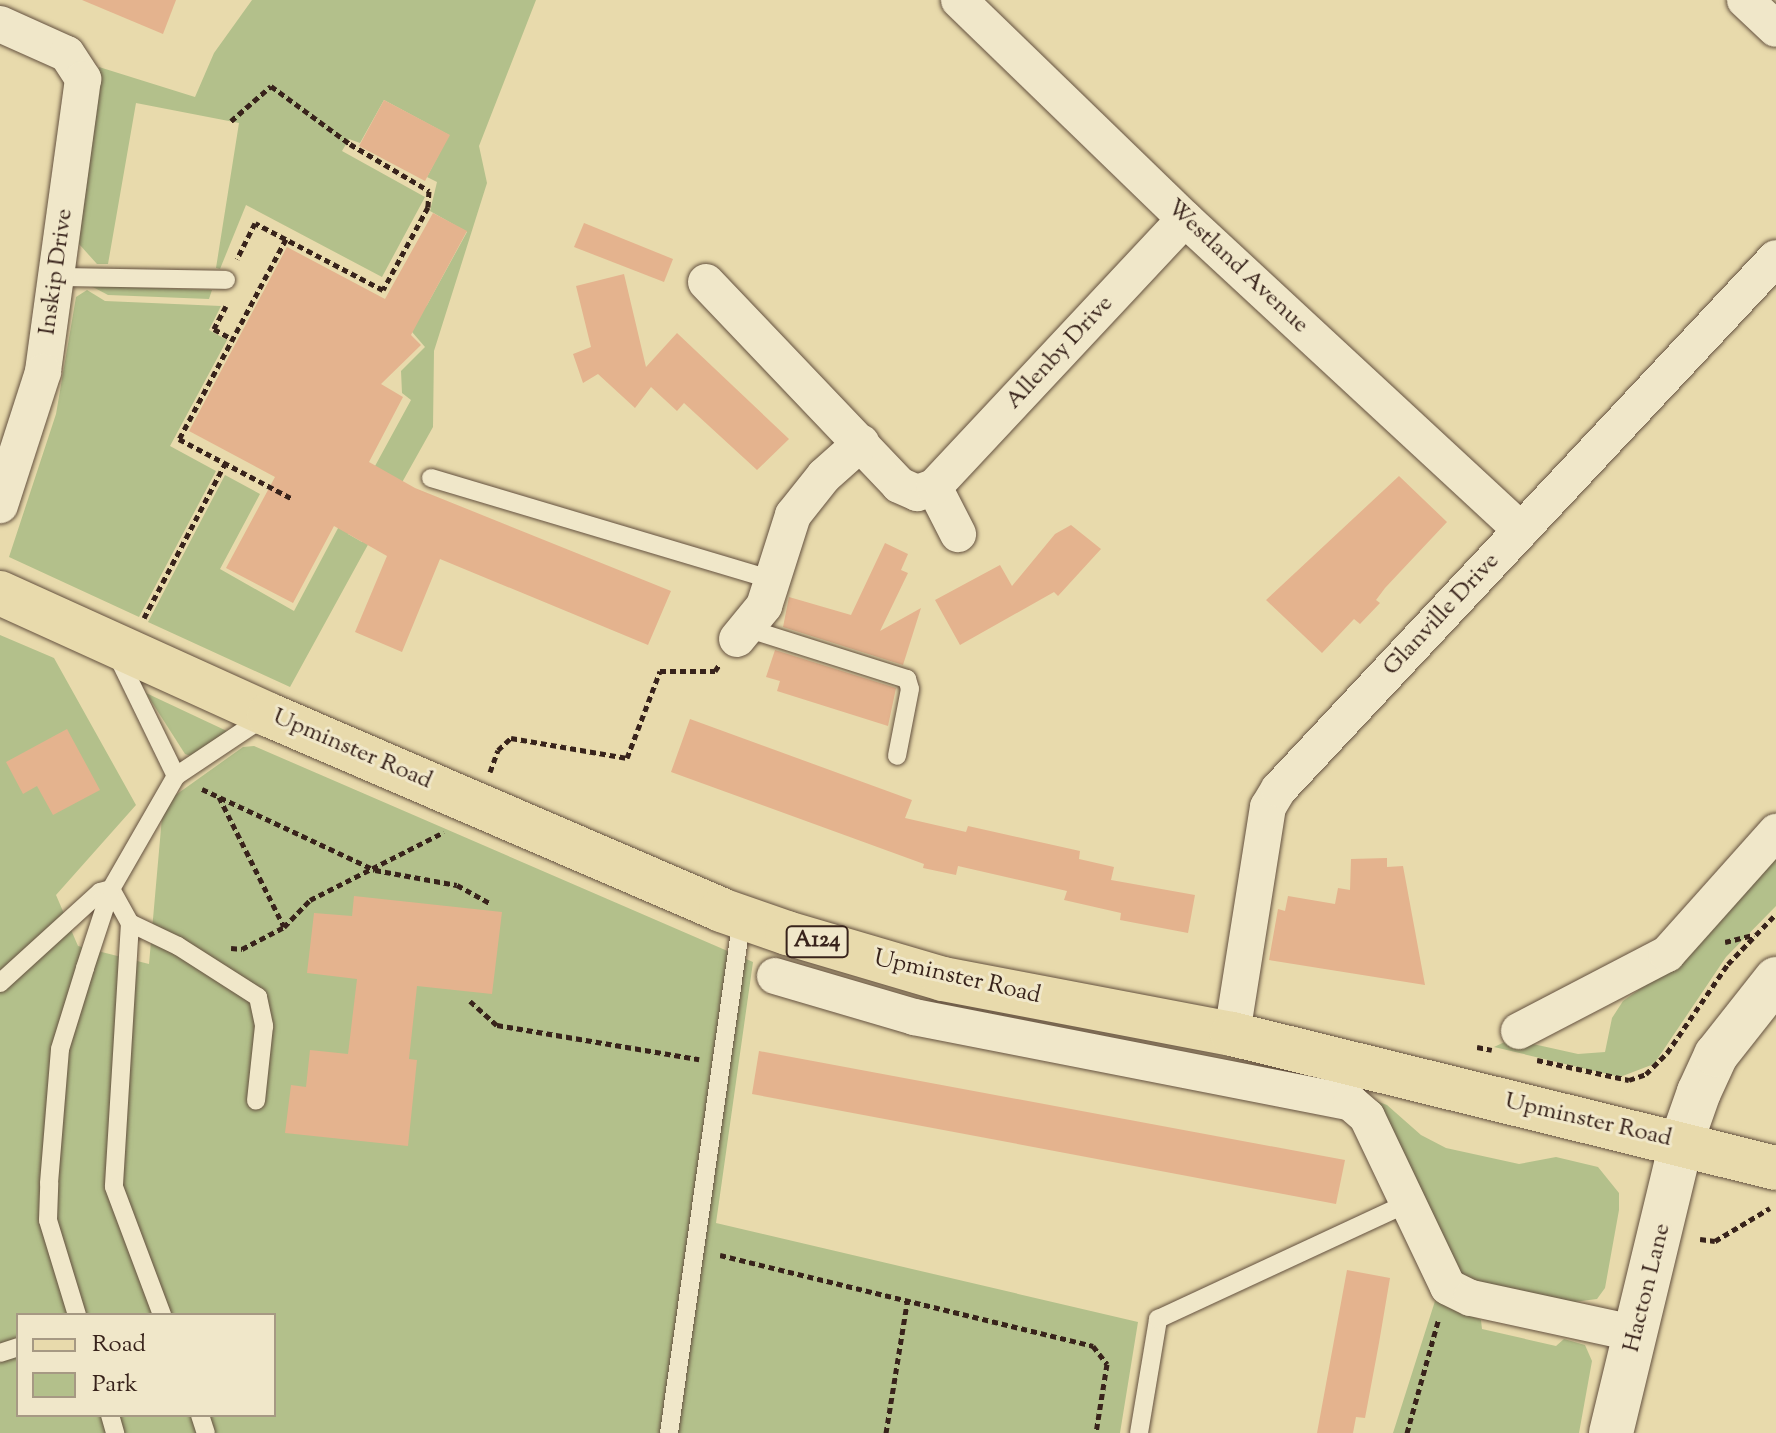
<!DOCTYPE html>
<style>
body{margin:0}
#map{position:relative;width:1776px;height:1433px;overflow:hidden;background:#e8daac;font-family:"Sorts Mill Goudy",serif}
div>[style]{position:absolute}
[style*='--x']{left:calc(var(--x)*1px);top:calc(var(--y)*1px);width:calc(var(--w)*1px);rotate:calc(var(--a)*1deg)}
.green>*{inset:0;background:#b3c08b}
.building>*{inset:0;background:#e4b38e}
.path>*{height:5px;margin-top:-2.5px;transform-origin:0;background:repeating-linear-gradient(90deg,#38231b 0 6px,transparent 0 10px)}
.roads{filter:drop-shadow(0 0 2px #64513f) drop-shadow(0 0 2px #64513f)}
.service>*{height:18px;margin:-9px;padding:0 9px;transform-origin:9px;border-radius:9px;background:#f0e7c9}
.minor>*{height:36px;margin:-18px;padding:0 18px;transform-origin:18px;border-radius:18px;background:#f0e7c9}
.tertiary>*{height:44px;margin:-22px;padding:0 22px;transform-origin:22px;border-radius:22px;background:#f0e7c9}
.primary>*{height:44px;margin:-22px;padding:0 22px;transform-origin:22px;border-radius:22px;background:#e8daac}
span{translate:-50% -50%;white-space:nowrap;text-align:center;line-height:1.15;-webkit-text-stroke:6px #f0e7c9;paint-order:stroke}
.shield-label span{padding:2px 6px;background:#f0e7c9;border:2px solid;border-radius:6px;-webkit-text-stroke-width:0}
.shield-label{font-size:22px;color:#38231b;font-weight:700}
.street-label{font-size:24px;color:#38231b}
.legend{position:absolute;left:16px;top:1313px;width:260px;height:104px;box-sizing:border-box;background:#f0e7c9;border:2px solid #a69983;margin:0;padding:10px 14px;list-style:none;font-size:24px;color:#38231b}
.legend li{display:flex;align-items:center;gap:16px;height:40px}
.legend b{width:40px;border:2px solid #a69983}
</style>
<div id="map">
<div class="green">
<i style="clip-path:polygon(252px 0,536px 0,479px 146px,487px 183px,434px 351px,433px 427px,395px 495px,375px 466px,411px 400px,402px 393px,401px 371px,425px 347px,406px 325px,427px 305px,467px 232px,430px 211px,437px 182px,427px 177px,449px 135px,384px 100px,360px 143px,349px 139px,342px 151px,425px 197px,382px 277px,246px 205px,220px 269px,216px 268px,239px 123px,136px 103px,108px 264px,97px 264px,79px 244px,99px 67px,195px 97px,214px 53px)"></i>
<i style="clip-path:polygon(91px 286px,212px 290px,209px 299px,108px 295px)"></i>
<i style="clip-path:polygon(87px 290px,105px 301px,221px 306px,209px 330px,227px 340px,170px 446px,216px 471px,139px 617px,9px 557px,56px 414px,76px 297px)"></i>
<i style="clip-path:polygon(225px 475px,260px 494px,220px 569px,294px 611px,345px 515px,355px 520px,348px 534px,362px 542px,376px 530px,290px 687px,148px 622px)"></i>
<i style="clip-path:polygon(evenodd,0 635px,54px 658px,136px 805px,56px 895px,78px 946px,149px 964px,162px 817px,170px 799px,243px 747px,254px 746px,753px 962px,716px 1223px,1138px 1322px,1120px 1433px,0 1433px,0 635px,18px 1315px,274px 1315px,274px 1415px,18px 1415px,18px 1315px)"></i>
<i style="clip-path:polygon(146px 693px,229px 732px,191px 756px,185px 754px)"></i>
<i style="clip-path:polygon(1776px 855px,1776px 906px,1726px 957px,1654px 1064px,1620px 1077px,1494px 1047px,1511px 1039px,1578px 1054px,1605px 1052px,1612px 1018px,1623px 1001px,1660px 975px)"></i>
<i style="clip-path:polygon(1352px 1092px,1387px 1105px,1421px 1135px,1446px 1148px,1519px 1164px,1556px 1157px,1598px 1167px,1619px 1193px,1619px 1210px,1605px 1288px,1597px 1299px,1566px 1303px,1472px 1280px,1455px 1269px)"></i>
<i style="clip-path:polygon(1435px 1301px,1481px 1320px,1482px 1329px,1556px 1346px,1564px 1339px,1585px 1345px,1592px 1361px,1579px 1433px,1393px 1433px)"></i>
</div>
<div class="building">
<i style="clip-path:polygon(82px 0,176px 0,163px 34px)"></i>
<i style="clip-path:polygon(384px 100px,450px 135px,425px 181px,359px 146px)"></i>
<i style="clip-path:polygon(433px 213px,467px 231px,411px 335px,421px 345px,381px 384px,403px 397px,369px 462px,415px 488px,671px 591px,648px 645px,440px 559px,402px 652px,355px 632px,387px 556px,334px 526px,293px 603px,226px 568px,275px 477px,189px 431px,287px 247px,385px 299px)"></i>
<i style="clip-path:polygon(584px 223px,673px 259px,664px 282px,574px 247px)"></i>
<i style="clip-path:polygon(624px 274px,646px 367px,677px 333px,789px 439px,757px 470px,684px 403px,677px 411px,651px 387px,635px 408px,598px 374px,583px 383px,573px 354px,591px 347px,576px 286px)"></i>
<i style="clip-path:polygon(1399px 476px,1447px 522px,1385px 588px,1376px 600px,1380px 603px,1360px 624px,1354px 619px,1322px 653px,1266px 600px)"></i>
<i style="clip-path:polygon(1071px 525px,1101px 549px,1058px 596px,1054px 592px,960px 645px,935px 600px,1000px 565px,1012px 586px,1055px 534px)"></i>
<i style="clip-path:polygon(885px 543px,908px 554px,901px 570px,908px 573px,880px 631px,921px 608px,903px 665px,783px 627px,789px 597px,851px 615px)"></i>
<i style="clip-path:polygon(775px 650px,896px 688px,888px 726px,777px 691px,780px 681px,766px 677px)"></i>
<i style="clip-path:polygon(690px 719px,912px 800px,905px 818px,966px 832px,968px 826px,1080px 851px,1079px 859px,1114px 867px,1111px 880px,1195px 895px,1188px 933px,1120px 920px,1121px 913px,1064px 900px,1067px 891px,958px 866px,956px 875px,923px 868px,924px 864px,671px 772px)"></i>
<i style="clip-path:polygon(67px 729px,100px 790px,53px 815px,37px 786px,23px 794px,6px 762px)"></i>
<i style="clip-path:polygon(1387px 858px,1387px 867px,1403px 866px,1425px 985px,1269px 960px,1278px 909px,1285px 911px,1288px 896px,1335px 904px,1338px 888px,1350px 890px,1351px 859px)"></i>
<i style="clip-path:polygon(354px 896px,502px 912px,492px 994px,417px 986px,409px 1059px,417px 1060px,408px 1146px,285px 1133px,291px 1085px,306px 1087px,310px 1050px,348px 1054px,357px 979px,307px 973px,314px 913px,352px 916px)"></i>
<i style="clip-path:polygon(759px 1051px,1345px 1160px,1336px 1204px,752px 1094px)"></i>
<i style="clip-path:polygon(1347px 1270px,1390px 1278px,1379px 1343px,1365px 1418px,1356px 1417px,1353px 1433px,1317px 1433px)"></i>
</div>
<div class="path">
<i style="--x:231;--y:121;--w:53;--a:-41.2"></i>
<i style="--x:271;--y:86;--w:98;--a:36.3"></i>
<i style="--x:350;--y:144;--w:92;--a:30.7"></i>
<i style="--x:429;--y:191;--w:16;--a:94"></i>
<i style="--x:428;--y:207;--w:94;--a:118.5"></i>
<i style="--x:383;--y:290;--w:144;--a:-152.4"></i>
<i style="--x:255;--y:223;--w:40;--a:116.6"></i>
<i style="--x:286;--y:239;--w:227;--a:118.1"></i>
<i style="--x:179;--y:439;--w:127;--a:27.8"></i>
<i style="--x:226;--y:306;--w:26;--a:118"></i>
<i style="--x:214;--y:329;--w:21;--a:29"></i>
<i style="--x:144;--y:618;--w:174;--a:-62.3"></i>
<i style="--x:490;--y:772;--w:23;--a:-70"></i>
<i style="--x:498;--y:750;--w:18;--a:-43"></i>
<i style="--x:511;--y:738;--w:118;--a:9.8"></i>
<i style="--x:627;--y:758;--w:93;--a:-69.2"></i>
<i style="--x:660;--y:671;--w:55;--a:0"></i>
<i style="--x:715;--y:671;--w:7;--a:-56"></i>
<i style="--x:202;--y:789;--w:191;--a:25.1"></i>
<i style="--x:375;--y:870;--w:83;--a:10.4"></i>
<i style="--x:457;--y:885;--w:38;--a:29"></i>
<i style="--x:219;--y:797;--w:145;--a:63.4"></i>
<i style="--x:1725;--y:942;--w:30;--a:-14"></i>
<i style="--x:231;--y:948;--w:11;--a:5"></i>
<i style="--x:242;--y:949;--w:47;--a:-27.6"></i>
<i style="--x:284;--y:927;--w:37;--a:-46"></i>
<i style="--x:310;--y:900;--w:150;--a:-26.9"></i>
<i style="--x:470;--y:1001;--w:36;--a:42"></i>
<i style="--x:497;--y:1025;--w:205;--a:9.6"></i>
<i style="--x:1477;--y:1047;--w:15;--a:11"></i>
<i style="--x:1537;--y:1060;--w:94;--a:12.3"></i>
<i style="--x:1629;--y:1080;--w:18;--a:-19"></i>
<i style="--x:1646;--y:1074;--w:30;--a:-45"></i>
<i style="--x:1667;--y:1053;--w:108;--a:-55.6"></i>
<i style="--x:1728;--y:964;--w:69;--a:-46.2"></i>
<i style="--x:1700;--y:1239;--w:15;--a:8"></i>
<i style="--x:1715;--y:1241;--w:64;--a:-31"></i>
<i style="--x:720;--y:1255;--w:384;--a:13.7"></i>
<i style="--x:1093;--y:1346;--w:23;--a:52"></i>
<i style="--x:1107;--y:1364;--w:70;--a:99.1"></i>
<i style="--x:886;--y:1433;--w:132;--a:-80.8"></i>
<i style="--x:1407;--y:1433;--w:119;--a:-74.5"></i>
</div>
<div class="roads">
<div class="service">
<i style="--x:57;--y:277;--w:169;--a:1"></i>
<i style="--x:431;--y:478;--w:358;--a:16.6"></i>
<i style="--x:749;--y:629;--w:166;--a:17.6"></i>
<i style="--x:907;--y:679;--w:10;--a:73"></i>
<i style="--x:910;--y:689;--w:68;--a:101"></i>
<i style="--x:116;--y:653;--w:137;--a:64"></i>
<i style="--x:130;--y:923;--w:53;--a:25.6"></i>
<i style="--x:178;--y:946;--w:95;--a:32.5"></i>
<i style="--x:258;--y:997;--w:30;--a:78"></i>
<i style="--x:264;--y:1026;--w:75;--a:96.1"></i>
<i style="--x:0;--y:983;--w:135;--a:-42.3"></i>
<i style="--x:100;--y:892;--w:11;--a:-15"></i>
<i style="--x:111;--y:889;--w:39;--a:61"></i>
<i style="--x:130;--y:923;--w:264;--a:93.5"></i>
<i style="--x:114;--y:1187;--w:137;--a:69.4"></i>
<i style="--x:77;--y:1315;--w:99;--a:-107"></i>
<i style="--x:48;--y:1220;--w:37;--a:-88"></i>
<i style="--x:49;--y:1183;--w:134;--a:-85.3"></i>
<i style="--x:60;--y:1049;--w:85;--a:-72.8"></i>
<i style="--x:85;--y:968;--w:83;--a:-71.8"></i>
<i style="--x:111;--y:889;--w:130;--a:-60.1"></i>
<i style="--x:176;--y:776;--w:108;--a:-33.7"></i>
<i style="--x:0;--y:1353;--w:19;--a:-18"></i>
<i style="--x:110;--y:1415;--w:19;--a:74"></i>
<i style="--x:200;--y:1415;--w:19;--a:72"></i>
<i style="--x:669;--y:1433;--w:521;--a:-81.95"></i>
<i style="--x:1139;--y:1433;--w:116;--a:-80.5"></i>
<i style="--x:1158;--y:1319;--w:276;--a:-24.9"></i>
</div>
<div class="minor">
<i style="--x:959;--y:0;--w:315;--a:44.1"></i>
<i style="--x:1185;--y:219;--w:458;--a:42.8"></i>
<i style="--x:1745;--y:0;--w:42;--a:43.1"></i>
<i style="--x:0;--y:24;--w:73;--a:24.1"></i>
<i style="--x:67;--y:54;--w:30;--a:57"></i>
<i style="--x:83;--y:79;--w:296;--a:97.8"></i>
<i style="--x:43;--y:372;--w:140;--a:107.9"></i>
<i style="--x:706;--y:282;--w:280;--a:46.4"></i>
<i style="--x:899;--y:485;--w:20;--a:24"></i>
<i style="--x:917;--y:493;--w:18;--a:-19"></i>
<i style="--x:934;--y:487;--w:53;--a:62.9"></i>
<i style="--x:934;--y:487;--w:367;--a:-46.9"></i>
<i style="--x:737;--y:639;--w:43;--a:-50.7"></i>
<i style="--x:764;--y:606;--w:96;--a:-72.3"></i>
<i style="--x:793;--y:515;--w:50;--a:-51.5"></i>
<i style="--x:824;--y:476;--w:50;--a:-41.7"></i>
<i style="--x:775;--y:976;--w:145;--a:16.4"></i>
<i style="--x:914;--y:1017;--w:445;--a:11.1"></i>
<i style="--x:1351;--y:1103;--w:21;--a:41"></i>
<i style="--x:1367;--y:1117;--w:188;--a:64.5"></i>
<i style="--x:1448;--y:1287;--w:25;--a:26"></i>
<i style="--x:1471;--y:1298;--w:171;--a:12.2"></i>
<i style="--x:1519;--y:1031;--w:167;--a:-27.5"></i>
<i style="--x:1667;--y:954;--w:164;--a:-48.2"></i>
<i style="--x:1232;--y:1034;--w:230;--a:-81"></i>
<i style="--x:1268;--y:807;--w:21;--a:-59"></i>
<i style="--x:1279;--y:789;--w:727;--a:-46.89"></i>
</div>
<div class="tertiary">
<i style="--x:1611;--y:1433;--w:298;--a:-76.4"></i>
<i style="--x:1681;--y:1143;--w:54;--a:-70.6"></i>
<i style="--x:1699;--y:1092;--w:41;--a:-65.3"></i>
<i style="--x:1716;--y:1055;--w:97;--a:-51.7"></i>
</div>
<div class="primary">
<i style="--x:0;--y:593;--w:295;--a:24.4"></i>
<i style="--x:269;--y:715;--w:492;--a:23.3"></i>
<i style="--x:721;--y:910;--w:70;--a:19.2"></i>
<i style="--x:787;--y:933;--w:163;--a:16.4"></i>
<i style="--x:943;--y:979;--w:294;--a:10.8"></i>
<i style="--x:1232;--y:1034;--w:560;--a:13.84"></i>
</div>
</div>
<div class="shield-label">
<span style="left:817px;top:942px">A124</span>
</div>
<div class="street-label">
<span style="left:1237px;top:267px;rotate:43deg">Westland Avenue</span>
<span style="left:57px;top:272px;rotate:-82deg">Inskip Drive</span>
<span style="left:1060px;top:353px;rotate:-47deg">Allenby Drive</span>
<span style="left:1442px;top:615px;rotate:-47deg">Glanville Drive</span>
<span style="left:352px;top:750px;rotate:23deg">Upminster Road</span>
<span style="left:957px;top:978px;rotate:13deg">Upminster Road</span>
<span style="left:1588px;top:1121px;rotate:13deg">Upminster Road</span>
<span style="left:1648px;top:1288px;rotate:-76deg">Hacton Lane</span>
</div>
<ul class="legend">
<li><b style="height:10px;background:#e8daac"></b>Road</li>
<li><b style="height:22px;background:#b3c08b"></b>Park</li>
</ul>
</div>
